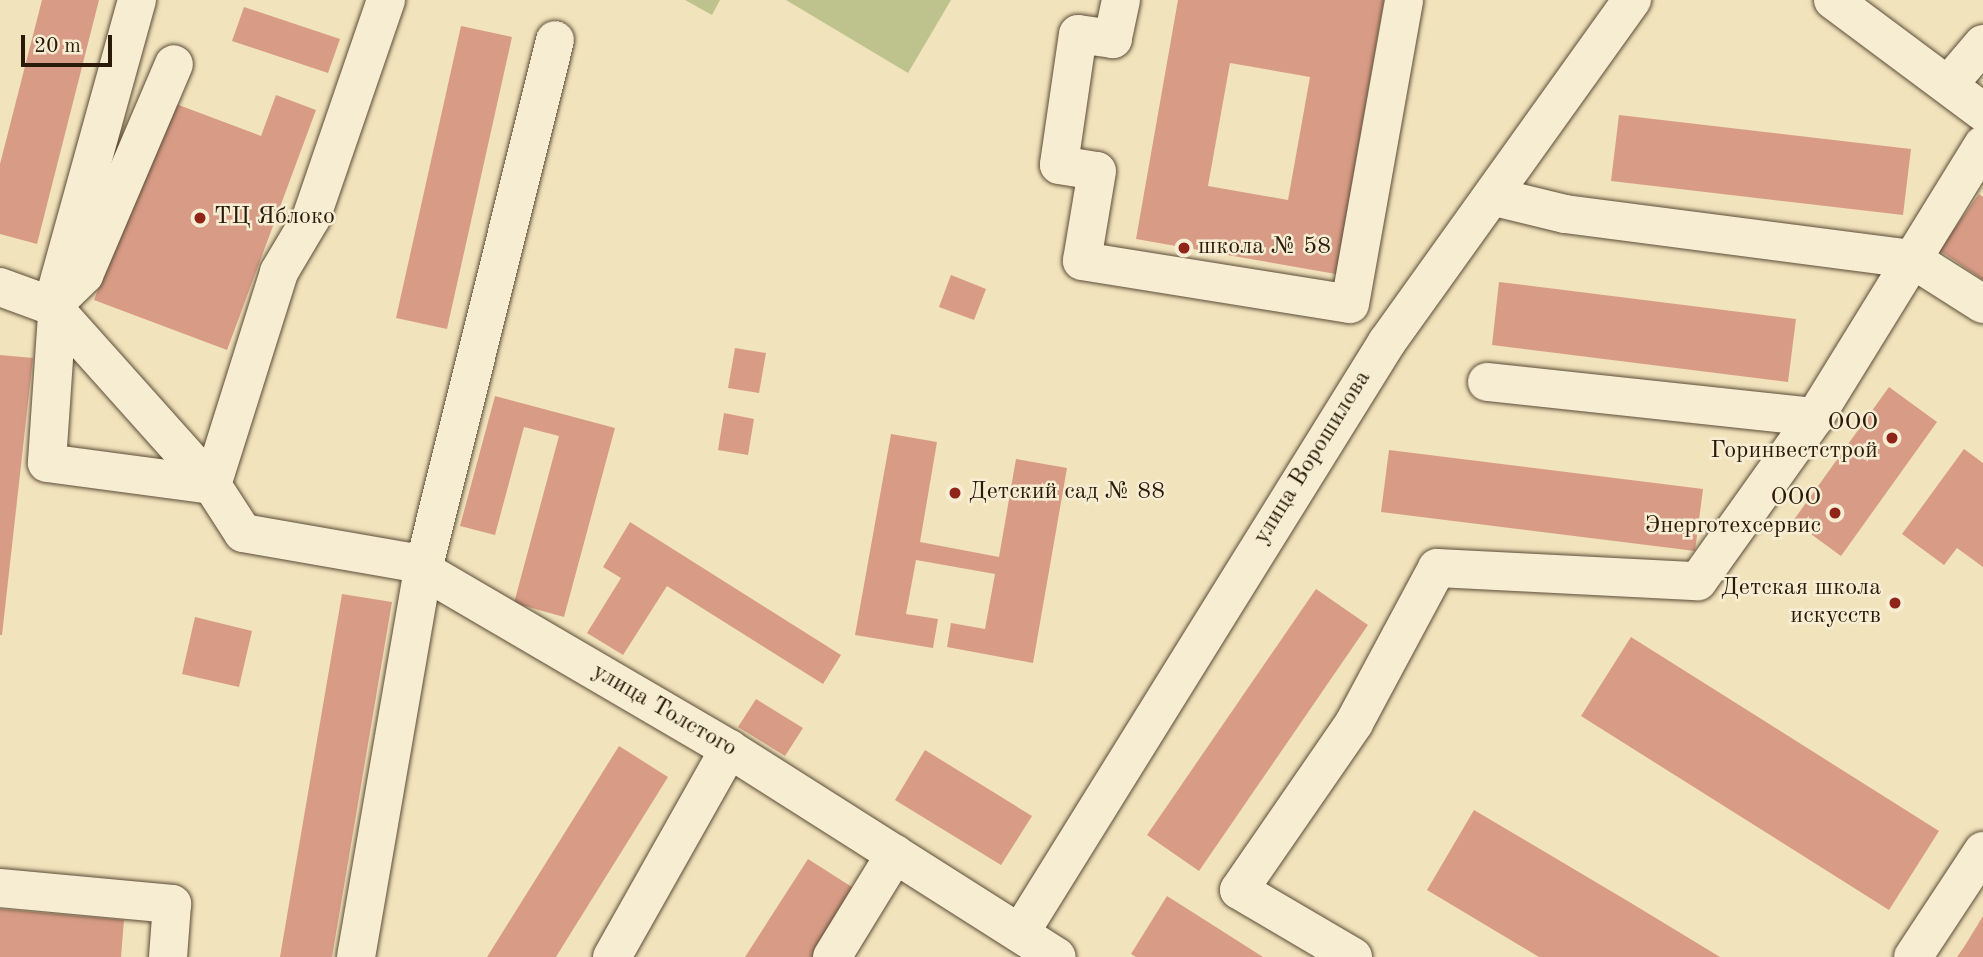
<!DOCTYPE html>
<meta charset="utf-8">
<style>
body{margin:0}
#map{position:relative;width:1983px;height:957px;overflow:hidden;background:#f1e3bc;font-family:"Old Standard TT",serif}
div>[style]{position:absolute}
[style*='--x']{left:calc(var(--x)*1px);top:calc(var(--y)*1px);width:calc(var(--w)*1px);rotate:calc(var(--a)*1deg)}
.green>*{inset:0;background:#bec38e}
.building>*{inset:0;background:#d89c86}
.roads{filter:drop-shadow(0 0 2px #5c4c36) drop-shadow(0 0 2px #5c4c36)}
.minor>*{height:38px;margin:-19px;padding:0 19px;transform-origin:19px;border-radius:19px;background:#f6edd3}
.dots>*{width:19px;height:19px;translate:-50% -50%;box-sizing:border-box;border:4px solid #f6edd3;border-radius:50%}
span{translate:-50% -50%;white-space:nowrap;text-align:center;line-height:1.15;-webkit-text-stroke:5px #f6edd3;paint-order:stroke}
.poi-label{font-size:24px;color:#2a1a09}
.left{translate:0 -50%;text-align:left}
.right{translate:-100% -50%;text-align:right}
.street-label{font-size:24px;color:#2a1a09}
.scale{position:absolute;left:21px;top:35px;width:91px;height:32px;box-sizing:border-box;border:4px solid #2a1a09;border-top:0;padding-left:9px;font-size:21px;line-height:24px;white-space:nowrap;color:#2a1a09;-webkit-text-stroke:5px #f6edd3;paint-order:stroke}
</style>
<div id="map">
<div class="green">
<i style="clip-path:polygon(685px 0,720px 0,712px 15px)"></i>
<i style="clip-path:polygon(786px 0,951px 0,908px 73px)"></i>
</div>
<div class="building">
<i style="clip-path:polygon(42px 0,99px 0,37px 244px,0 234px,0 164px)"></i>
<i style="clip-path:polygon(evenodd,1178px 0,1384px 0,1336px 274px,1136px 239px,1178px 0,1230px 63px,1310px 77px,1288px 200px,1208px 186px,1230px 63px)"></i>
<i style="clip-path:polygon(244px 7px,340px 39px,328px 73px,232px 41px)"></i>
<i style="clip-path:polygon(461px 26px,512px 37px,447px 329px,396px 318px)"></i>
<i style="clip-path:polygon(276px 95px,316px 110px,227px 350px,94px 300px,168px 101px,261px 136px)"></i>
<i style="clip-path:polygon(1619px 115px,1911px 149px,1903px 215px,1611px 181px)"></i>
<i style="clip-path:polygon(1979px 194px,1983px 197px,1983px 280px,1939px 250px)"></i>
<i style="clip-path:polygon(951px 275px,986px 289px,974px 320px,939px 307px)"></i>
<i style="clip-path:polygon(1499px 282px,1796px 319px,1788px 382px,1492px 345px)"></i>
<i style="clip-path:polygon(735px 348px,766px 353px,759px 393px,728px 388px)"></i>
<i style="clip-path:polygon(0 355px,33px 358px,2px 635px,0 635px)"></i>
<i style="clip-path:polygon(1889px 387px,1937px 422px,1841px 556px,1793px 521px)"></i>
<i style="clip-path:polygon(495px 396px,615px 428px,564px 617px,514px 603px,559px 436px,524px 427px,495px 535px,460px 526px)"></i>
<i style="clip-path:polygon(724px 413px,754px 419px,748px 455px,718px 450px)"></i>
<i style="clip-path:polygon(891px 434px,937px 442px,920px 542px,999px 557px,1016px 459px,1067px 468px,1033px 663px,947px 647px,951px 623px,985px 629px,995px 574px,916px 560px,906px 614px,938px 619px,933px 648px,855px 635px)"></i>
<i style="clip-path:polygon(1964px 449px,1983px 463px,1983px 567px,1957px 548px,1944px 565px,1902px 534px)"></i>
<i style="clip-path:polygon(1389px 450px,1703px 489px,1695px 551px,1381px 512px)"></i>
<i style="clip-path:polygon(630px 522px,841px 655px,823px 684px,667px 586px,623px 655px,587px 633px,621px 578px,603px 567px)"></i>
<i style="clip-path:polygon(1316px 589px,1368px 625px,1199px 871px,1147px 835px)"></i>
<i style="clip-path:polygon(342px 594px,392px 602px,332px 957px,280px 957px)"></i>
<i style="clip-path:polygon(195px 617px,252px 631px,239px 687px,182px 674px)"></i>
<i style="clip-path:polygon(1631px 637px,1939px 831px,1889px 910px,1581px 716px)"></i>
<i style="clip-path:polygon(756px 699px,803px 728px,785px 756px,738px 727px)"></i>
<i style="clip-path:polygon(619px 746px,668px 777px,564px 944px,556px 957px,487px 957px)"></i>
<i style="clip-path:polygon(925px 750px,1032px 816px,1001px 865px,895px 800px)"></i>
<i style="clip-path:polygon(1474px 810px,1631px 903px,1720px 957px,1539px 957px,1427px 890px)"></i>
<i style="clip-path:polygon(808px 859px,855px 889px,833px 924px,812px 957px,745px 957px)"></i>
<i style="clip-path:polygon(1167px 896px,1197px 915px,1263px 957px,1136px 957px,1131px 954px)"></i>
<i style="clip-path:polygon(0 909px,124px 920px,121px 957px,0 957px)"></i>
<i style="clip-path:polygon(1983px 916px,1983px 957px,1957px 957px,1964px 947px)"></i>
</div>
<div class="roads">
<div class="minor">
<i style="--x:137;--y:0;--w:318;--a:105.5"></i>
<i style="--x:52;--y:306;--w:45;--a:-44.1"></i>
<i style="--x:84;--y:275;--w:229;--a:-66.9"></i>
<i style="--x:1121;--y:0;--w:40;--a:102"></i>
<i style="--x:1113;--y:39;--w:35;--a:-172"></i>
<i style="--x:1078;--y:34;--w:132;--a:98.3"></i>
<i style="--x:1059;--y:165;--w:38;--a:9"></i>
<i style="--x:1097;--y:171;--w:91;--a:99.5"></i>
<i style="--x:1082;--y:261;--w:271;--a:9.1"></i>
<i style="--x:1350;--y:304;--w:309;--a:-79.9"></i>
<i style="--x:1833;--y:0;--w:187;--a:36.7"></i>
<i style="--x:1948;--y:85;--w:54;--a:-49.5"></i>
<i style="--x:1495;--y:197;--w:72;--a:13.7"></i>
<i style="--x:1565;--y:214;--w:350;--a:7.4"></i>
<i style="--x:1912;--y:259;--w:84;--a:32.4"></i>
<i style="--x:0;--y:287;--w:55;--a:20.1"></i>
<i style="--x:52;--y:306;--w:240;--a:48.2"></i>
<i style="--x:212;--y:485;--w:57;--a:57.1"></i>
<i style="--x:243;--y:533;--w:169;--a:9.9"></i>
<i style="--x:409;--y:562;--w:371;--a:30.3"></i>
<i style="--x:729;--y:749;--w:388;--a:32.4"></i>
<i style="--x:57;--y:315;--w:148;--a:93.9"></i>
<i style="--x:47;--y:463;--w:166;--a:7.6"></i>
<i style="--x:212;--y:485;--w:223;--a:-72.5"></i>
<i style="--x:279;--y:272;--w:63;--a:-59.3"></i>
<i style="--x:311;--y:218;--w:231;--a:-71"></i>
<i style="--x:1487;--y:382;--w:330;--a:6.1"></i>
<i style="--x:1815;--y:417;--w:320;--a:-58.3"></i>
<i style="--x:0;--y:888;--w:173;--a:5.3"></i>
<i style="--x:172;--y:904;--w:53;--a:94.3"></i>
<i style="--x:1020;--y:933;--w:696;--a:-58.16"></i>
<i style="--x:1387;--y:342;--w:421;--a:-54.4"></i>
<i style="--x:356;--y:957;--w:393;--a:-80.2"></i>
<i style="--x:423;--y:570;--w:546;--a:-76.01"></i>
<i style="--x:612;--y:957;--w:239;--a:-60.6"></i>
<i style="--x:832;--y:957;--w:121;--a:-58.5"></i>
<i style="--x:1353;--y:957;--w:132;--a:-149.6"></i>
<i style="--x:1239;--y:890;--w:203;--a:-55.4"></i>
<i style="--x:1354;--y:723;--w:176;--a:-61.8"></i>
<i style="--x:1437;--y:568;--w:261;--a:2.9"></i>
<i style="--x:1698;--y:581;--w:201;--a:-54.5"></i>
<i style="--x:1913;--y:957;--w:127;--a:-56.6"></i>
</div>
</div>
<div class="dots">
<i style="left:200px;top:218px;background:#8f2418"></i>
<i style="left:1184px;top:248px;background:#8f2418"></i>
<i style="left:1892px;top:438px;background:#8f2418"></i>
<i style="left:955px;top:493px;background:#8f2418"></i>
<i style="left:1835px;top:513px;background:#8f2418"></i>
<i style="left:1895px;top:603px;background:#8f2418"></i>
</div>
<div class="poi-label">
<span class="left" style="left:214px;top:218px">ТЦ Яблоко</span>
<span class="left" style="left:1198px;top:248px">школа № 58</span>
<span class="right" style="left:1878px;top:438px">ООО<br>Горинвестстрой</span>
<span class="left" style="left:969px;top:493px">Детский сад № 88</span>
<span class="right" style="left:1821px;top:513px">ООО<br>Энерготехсервис</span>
<span class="right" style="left:1881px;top:603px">Детская школа<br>искусств</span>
</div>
<div class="street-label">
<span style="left:1313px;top:458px;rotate:-58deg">улица Ворошилова</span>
<span style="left:664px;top:711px;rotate:30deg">улица Толстого</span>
</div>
<div class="scale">20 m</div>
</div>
